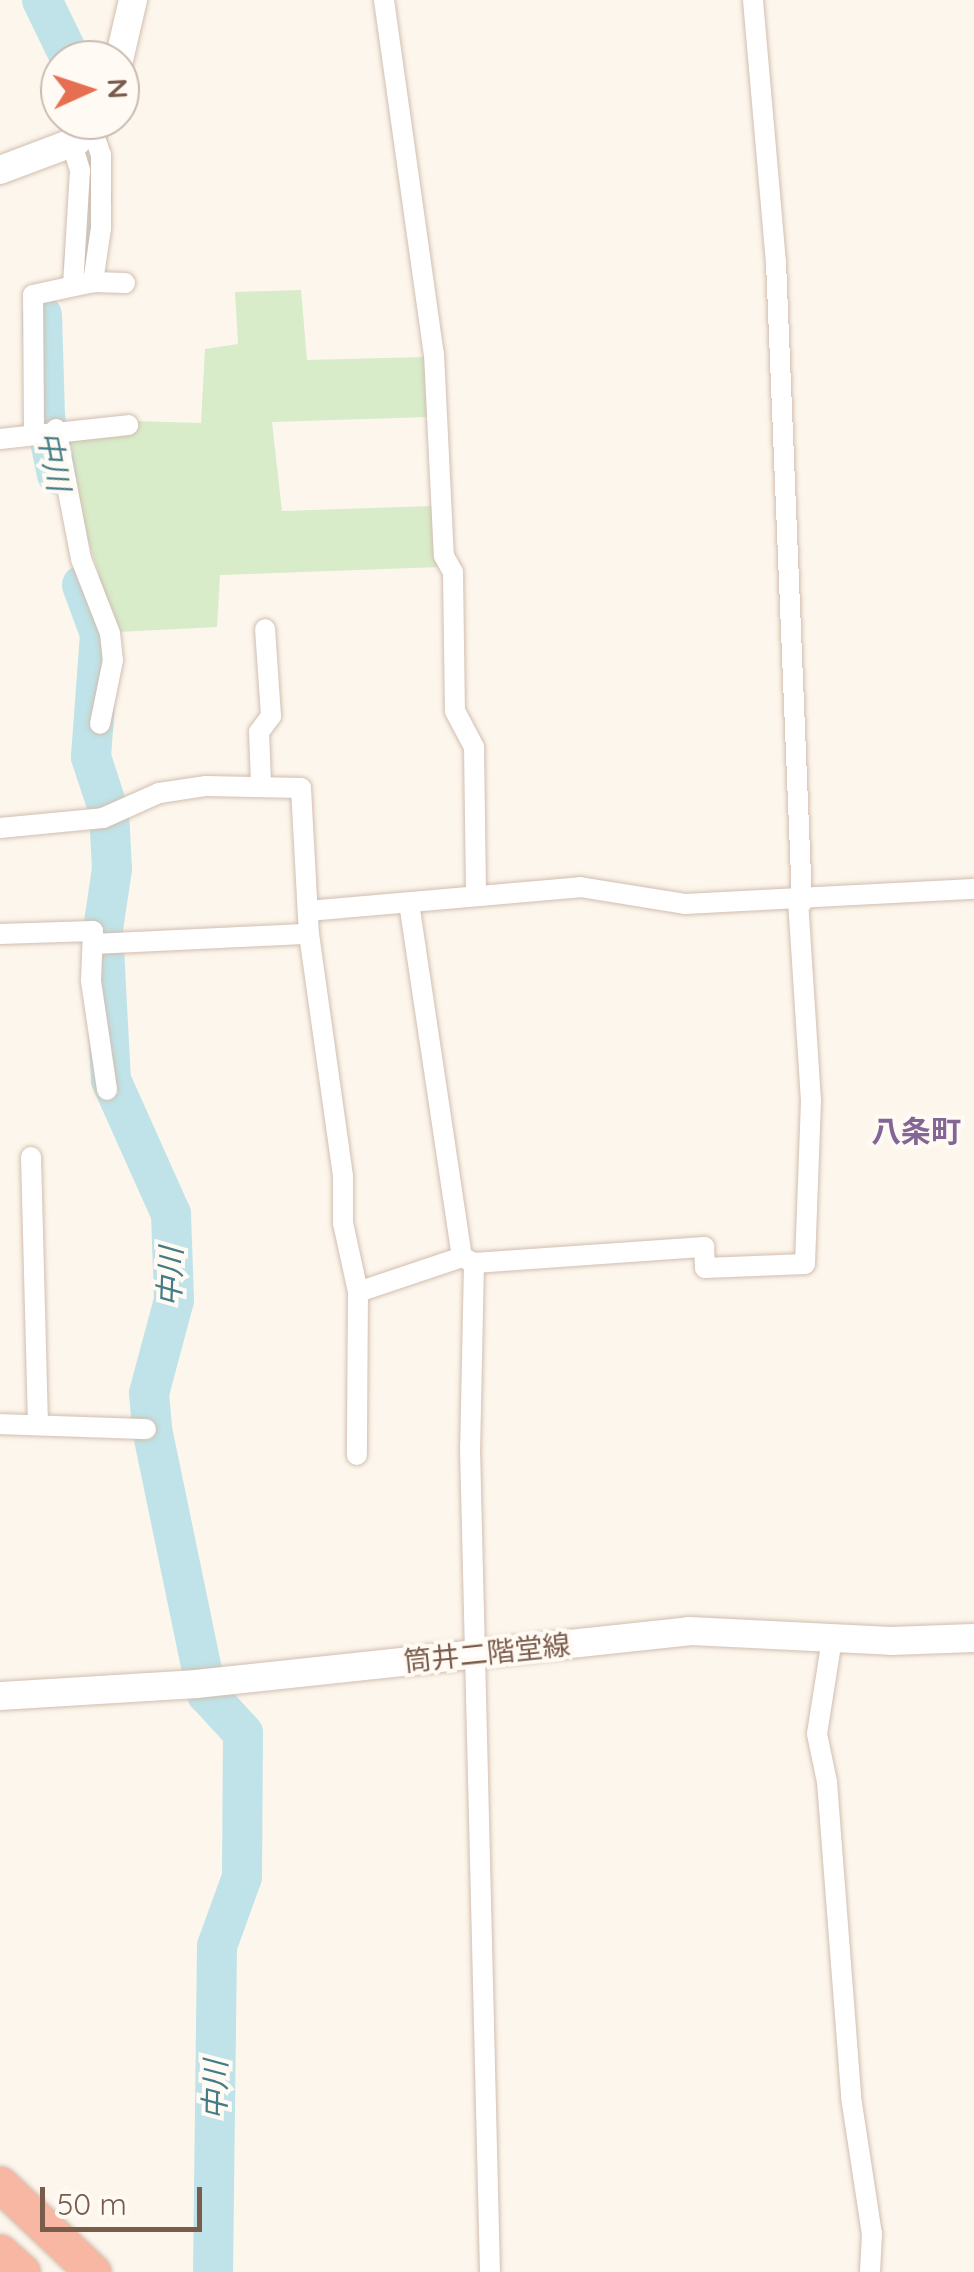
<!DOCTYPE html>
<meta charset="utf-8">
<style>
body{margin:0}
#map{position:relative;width:974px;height:2272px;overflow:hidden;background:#fdf6ec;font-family:Quicksand,"Noto Sans JP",sans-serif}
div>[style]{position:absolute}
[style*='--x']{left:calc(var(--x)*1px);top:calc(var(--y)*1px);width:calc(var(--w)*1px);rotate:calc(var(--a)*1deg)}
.green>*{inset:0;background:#d8ecc9}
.river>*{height:40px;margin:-20px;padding:0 20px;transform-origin:20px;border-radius:20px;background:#bfe3e8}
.roads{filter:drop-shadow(0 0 2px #d1beb0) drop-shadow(0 0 2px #d1beb0)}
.minor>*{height:20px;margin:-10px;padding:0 10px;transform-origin:10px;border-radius:10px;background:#fff}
.secondary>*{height:28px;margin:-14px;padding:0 14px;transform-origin:14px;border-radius:14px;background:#fff}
.motorway>*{height:35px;margin:-17.5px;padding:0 17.5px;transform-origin:17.5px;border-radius:17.5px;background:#f7b7a3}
span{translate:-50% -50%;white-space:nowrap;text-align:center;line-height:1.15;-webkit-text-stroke:8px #fffaf3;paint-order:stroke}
.street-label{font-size:28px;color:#7a5c4d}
.water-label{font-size:30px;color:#437c86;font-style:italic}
.neighbourhood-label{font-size:30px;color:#846695;font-weight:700}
.north{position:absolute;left:40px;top:40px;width:100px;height:100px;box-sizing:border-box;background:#fffaf3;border:2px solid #cabbb1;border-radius:50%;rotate:87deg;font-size:28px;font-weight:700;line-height:40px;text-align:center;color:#7a5c4d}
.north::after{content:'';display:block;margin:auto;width:35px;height:45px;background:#e76f51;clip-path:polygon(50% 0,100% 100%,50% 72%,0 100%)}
.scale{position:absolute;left:40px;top:2187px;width:162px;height:45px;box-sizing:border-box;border:5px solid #7a5c4d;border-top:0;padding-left:12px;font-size:30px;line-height:35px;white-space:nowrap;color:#7a5c4d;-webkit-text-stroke:8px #fffaf3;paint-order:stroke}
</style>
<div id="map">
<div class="green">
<i style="clip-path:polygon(301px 290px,307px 360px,425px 357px,429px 417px,272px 422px,282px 511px,433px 506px,441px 567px,220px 575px,217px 627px,119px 632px,87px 538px,68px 438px,133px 421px,201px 423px,205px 349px,238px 344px,235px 292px)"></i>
</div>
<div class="river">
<i style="--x:42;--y:0;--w:67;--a:64.2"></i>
<i style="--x:83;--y:264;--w:67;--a:-82.2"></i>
<i style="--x:92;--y:198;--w:78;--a:-94.4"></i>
<i style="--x:42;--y:315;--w:102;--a:88.3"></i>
<i style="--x:45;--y:417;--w:59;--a:78.3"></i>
<i style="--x:82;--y:585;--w:52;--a:69.8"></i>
<i style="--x:100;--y:634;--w:123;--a:94.2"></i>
<i style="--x:91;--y:757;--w:58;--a:71.9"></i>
<i style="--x:109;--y:812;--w:57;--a:87"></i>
<i style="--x:112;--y:869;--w:61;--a:98.5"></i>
<i style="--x:103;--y:929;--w:151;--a:87"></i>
<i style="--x:111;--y:1080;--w:147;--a:65.9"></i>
<i style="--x:171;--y:1214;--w:86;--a:88"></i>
<i style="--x:174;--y:1300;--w:96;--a:105"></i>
<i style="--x:149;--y:1393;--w:36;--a:85"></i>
<i style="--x:152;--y:1429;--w:271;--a:78.3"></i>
<i style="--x:207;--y:1694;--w:53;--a:47.3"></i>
<i style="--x:243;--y:1733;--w:144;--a:90.4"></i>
<i style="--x:242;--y:1877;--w:73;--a:109.9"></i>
<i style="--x:217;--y:1946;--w:326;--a:90.7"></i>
</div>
<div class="roads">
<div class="minor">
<i style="--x:384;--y:0;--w:358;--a:82"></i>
<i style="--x:434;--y:354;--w:202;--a:87.2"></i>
<i style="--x:444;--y:556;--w:18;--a:61"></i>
<i style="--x:453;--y:572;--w:139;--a:89.2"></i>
<i style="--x:455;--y:711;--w:41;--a:62.2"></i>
<i style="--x:474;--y:747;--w:146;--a:89.2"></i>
<i style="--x:753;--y:0;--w:263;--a:85"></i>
<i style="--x:776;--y:262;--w:641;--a:87.67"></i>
<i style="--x:91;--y:126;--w:31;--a:71"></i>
<i style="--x:101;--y:155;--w:73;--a:90"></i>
<i style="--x:101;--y:228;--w:55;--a:98.4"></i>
<i style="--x:72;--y:144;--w:28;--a:73"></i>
<i style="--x:80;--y:171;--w:115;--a:93.5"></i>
<i style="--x:56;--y:429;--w:132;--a:79.1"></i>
<i style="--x:81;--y:559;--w:79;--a:68.6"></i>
<i style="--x:110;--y:633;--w:27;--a:84"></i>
<i style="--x:113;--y:660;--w:65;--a:101.5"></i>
<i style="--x:34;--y:432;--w:137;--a:-90.4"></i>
<i style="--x:33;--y:295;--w:61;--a:-12.2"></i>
<i style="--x:93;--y:282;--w:32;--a:2"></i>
<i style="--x:0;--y:439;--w:129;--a:-6.2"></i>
<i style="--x:261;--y:783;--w:51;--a:-92.2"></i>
<i style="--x:259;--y:732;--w:20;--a:-53"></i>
<i style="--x:271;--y:716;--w:87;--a:-93.9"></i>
<i style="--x:0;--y:828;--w:103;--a:-5.5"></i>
<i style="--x:103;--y:818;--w:61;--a:-24.1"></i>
<i style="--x:159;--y:793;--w:48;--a:-8.5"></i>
<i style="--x:206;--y:786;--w:95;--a:1.2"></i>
<i style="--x:301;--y:788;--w:146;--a:86.9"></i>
<i style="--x:309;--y:934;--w:244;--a:82"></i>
<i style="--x:343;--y:1176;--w:47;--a:90"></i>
<i style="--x:343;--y:1223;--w:71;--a:77.7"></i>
<i style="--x:358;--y:1292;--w:163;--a:90.4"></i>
<i style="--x:409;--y:903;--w:358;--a:81.5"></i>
<i style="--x:462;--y:1257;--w:13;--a:27"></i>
<i style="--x:474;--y:1263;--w:185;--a:91.2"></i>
<i style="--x:470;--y:1448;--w:824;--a:88.61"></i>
<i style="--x:308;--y:911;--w:273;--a:-5"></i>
<i style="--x:580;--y:887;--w:106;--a:9.2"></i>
<i style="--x:685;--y:904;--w:289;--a:-3"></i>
<i style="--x:0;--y:934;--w:93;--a:-1.8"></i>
<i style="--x:93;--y:931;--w:50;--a:92.3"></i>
<i style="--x:91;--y:981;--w:110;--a:81.6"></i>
<i style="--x:93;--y:944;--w:216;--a:-2.7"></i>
<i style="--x:31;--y:1157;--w:268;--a:88.5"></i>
<i style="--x:474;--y:1263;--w:231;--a:-4"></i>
<i style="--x:704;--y:1247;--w:21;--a:87"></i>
<i style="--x:705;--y:1268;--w:100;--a:-2.3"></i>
<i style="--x:805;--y:1264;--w:163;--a:-87.9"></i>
<i style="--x:811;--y:1101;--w:199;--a:-93.7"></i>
<i style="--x:358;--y:1292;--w:110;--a:-18.6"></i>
<i style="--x:0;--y:1424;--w:146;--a:2"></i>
<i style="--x:832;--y:1639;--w:96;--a:99"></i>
<i style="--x:817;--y:1734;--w:49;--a:78.2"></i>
<i style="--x:827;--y:1782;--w:316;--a:85.6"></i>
<i style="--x:851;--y:2097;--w:139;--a:81.3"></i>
<i style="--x:872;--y:2234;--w:38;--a:93"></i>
</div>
<div class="secondary">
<i style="--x:119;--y:60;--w:62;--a:-76.9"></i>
<i style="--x:0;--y:170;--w:82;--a:-20.6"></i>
<i style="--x:77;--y:141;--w:27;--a:-51"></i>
<i style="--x:0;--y:1696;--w:196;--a:-3.5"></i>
<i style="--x:196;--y:1684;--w:496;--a:-6.1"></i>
<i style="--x:689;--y:1631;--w:202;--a:2.8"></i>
<i style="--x:891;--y:1641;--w:83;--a:-2.1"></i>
</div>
<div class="motorway">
<i style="--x:0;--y:2184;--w:128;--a:43.4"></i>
<i style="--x:0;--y:2252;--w:30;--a:42"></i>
</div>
</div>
<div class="street-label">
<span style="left:487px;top:1653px;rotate:-6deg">筒井二階堂線</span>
</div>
<div class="water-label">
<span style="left:54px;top:461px;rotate:79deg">中川</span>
<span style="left:170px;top:1277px;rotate:-88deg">中川</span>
<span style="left:215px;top:2090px;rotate:-89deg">中川</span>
</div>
<div class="neighbourhood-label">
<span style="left:916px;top:1131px">八条町</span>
</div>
<div class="north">N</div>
<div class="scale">50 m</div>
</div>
